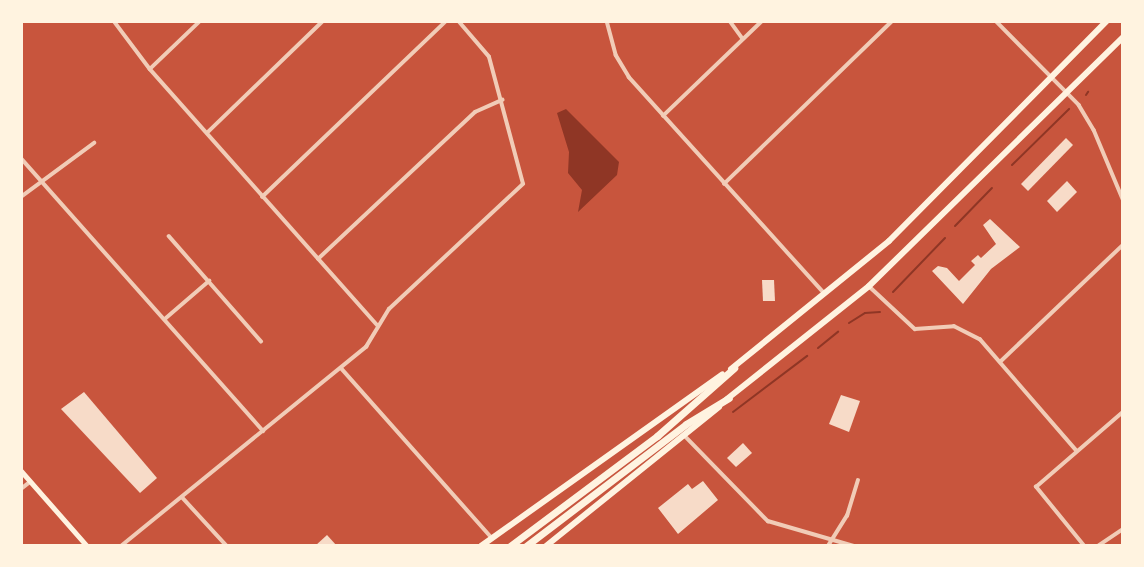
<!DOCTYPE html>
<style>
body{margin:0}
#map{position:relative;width:1144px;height:567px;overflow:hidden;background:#c8553d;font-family:"Noto Sans",sans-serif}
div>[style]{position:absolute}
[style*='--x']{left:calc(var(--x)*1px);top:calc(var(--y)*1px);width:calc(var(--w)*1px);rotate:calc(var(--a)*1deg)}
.water>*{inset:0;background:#8f3625}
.stream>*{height:2px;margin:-1px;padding:0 1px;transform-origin:1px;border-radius:1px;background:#8f3625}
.building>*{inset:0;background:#f7dbc8}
.minor>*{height:3.5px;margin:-1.75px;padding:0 1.75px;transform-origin:1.75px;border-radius:1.75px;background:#f1ccb7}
.secondary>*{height:5px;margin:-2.5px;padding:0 2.5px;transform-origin:2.5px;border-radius:2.5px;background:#fff3e0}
.primary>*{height:6px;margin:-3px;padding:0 3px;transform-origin:3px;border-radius:3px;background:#fff3e0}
.motorway>*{height:7px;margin:-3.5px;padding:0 3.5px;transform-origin:3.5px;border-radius:3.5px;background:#fff3e0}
span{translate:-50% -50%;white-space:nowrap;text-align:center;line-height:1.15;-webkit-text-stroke:5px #fff3e0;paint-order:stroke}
.frame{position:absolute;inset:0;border:23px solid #fff3e0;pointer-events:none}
</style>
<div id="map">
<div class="water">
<i style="clip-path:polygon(566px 109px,619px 162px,617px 175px,578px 212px,582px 190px,568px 173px,569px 152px,557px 113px)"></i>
</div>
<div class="stream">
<i style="--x:1086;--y:95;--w:4;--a:-56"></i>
<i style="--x:1012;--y:165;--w:80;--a:-44.5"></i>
<i style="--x:955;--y:226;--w:53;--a:-45.8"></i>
<i style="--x:893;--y:292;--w:75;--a:-46.1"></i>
<i style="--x:849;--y:323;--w:19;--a:-32"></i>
<i style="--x:865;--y:313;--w:15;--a:-4"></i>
<i style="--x:818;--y:348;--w:26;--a:-39"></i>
<i style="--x:733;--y:412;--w:93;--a:-37.1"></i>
</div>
<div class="building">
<i style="clip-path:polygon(1066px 138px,1073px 145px,1028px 191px,1021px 184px)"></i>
<i style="clip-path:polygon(1067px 181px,1077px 192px,1057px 212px,1047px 201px)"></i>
<i style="clip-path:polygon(990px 219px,1020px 247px,991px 269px,963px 304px,932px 271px,938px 266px,947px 268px,959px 281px,975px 265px,971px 261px,978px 255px,981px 258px,996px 244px,983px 225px)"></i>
<i style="clip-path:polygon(762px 280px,774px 280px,775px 301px,763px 301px)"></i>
<i style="clip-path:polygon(84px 392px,157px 478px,140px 493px,61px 409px)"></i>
<i style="clip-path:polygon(841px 395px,860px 401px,849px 432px,829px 424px)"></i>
<i style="clip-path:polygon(743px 443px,752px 453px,736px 467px,727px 458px)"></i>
<i style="clip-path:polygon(703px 481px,718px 500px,678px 534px,658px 508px,688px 484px,692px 489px)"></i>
<i style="clip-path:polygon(327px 535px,337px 546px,315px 546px)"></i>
</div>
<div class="minor">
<i style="--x:114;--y:21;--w:60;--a:53.1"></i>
<i style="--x:150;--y:69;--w:342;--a:48.4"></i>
<i style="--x:607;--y:21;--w:35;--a:75"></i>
<i style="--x:616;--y:55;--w:26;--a:59"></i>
<i style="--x:629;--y:77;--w:291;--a:47.9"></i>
<i style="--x:730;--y:21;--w:22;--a:54"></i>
<i style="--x:996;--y:21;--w:118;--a:45.3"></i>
<i style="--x:1079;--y:105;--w:29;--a:59"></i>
<i style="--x:1094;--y:130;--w:75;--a:67.2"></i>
<i style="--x:150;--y:69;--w:69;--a:-43.8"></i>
<i style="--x:663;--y:116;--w:137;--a:-43.8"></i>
<i style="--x:207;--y:133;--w:161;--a:-44"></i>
<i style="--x:21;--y:158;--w:365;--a:48.4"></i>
<i style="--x:724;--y:184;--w:234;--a:-44.1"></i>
<i style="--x:21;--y:197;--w:91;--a:-36.5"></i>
<i style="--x:262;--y:197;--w:255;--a:-43.7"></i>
<i style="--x:169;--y:236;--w:140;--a:48.8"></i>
<i style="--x:318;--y:259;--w:215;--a:-43.1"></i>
<i style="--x:475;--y:112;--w:30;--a:-24"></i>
<i style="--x:869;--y:286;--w:63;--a:43.1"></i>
<i style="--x:915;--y:329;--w:39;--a:-4"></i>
<i style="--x:954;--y:326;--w:29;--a:27"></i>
<i style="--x:980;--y:339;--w:147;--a:49.1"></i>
<i style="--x:166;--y:318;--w:57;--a:-40.7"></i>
<i style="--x:1000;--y:362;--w:170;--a:-43.6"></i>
<i style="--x:342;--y:369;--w:225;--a:48.4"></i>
<i style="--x:685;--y:436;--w:119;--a:45.7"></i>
<i style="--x:768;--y:521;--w:90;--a:16.2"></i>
<i style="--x:21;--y:489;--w:11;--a:-38"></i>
<i style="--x:182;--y:497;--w:67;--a:47.4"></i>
<i style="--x:121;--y:546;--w:316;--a:-39.1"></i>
<i style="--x:366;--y:347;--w:44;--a:-58.8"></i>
<i style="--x:389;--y:309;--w:183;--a:-43"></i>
<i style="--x:523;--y:184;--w:131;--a:-105"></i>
<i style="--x:489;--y:57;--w:48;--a:-130.7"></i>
<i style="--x:828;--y:546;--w:36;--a:-58"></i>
<i style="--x:847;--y:516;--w:37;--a:-73"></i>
<i style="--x:1084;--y:546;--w:76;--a:-129.1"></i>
<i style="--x:1036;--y:487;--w:115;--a:-40.8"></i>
<i style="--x:1098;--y:546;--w:30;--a:-34"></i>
</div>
<div class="secondary">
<i style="--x:21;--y:471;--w:100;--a:48.7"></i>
</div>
<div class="primary">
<i style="--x:731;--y:369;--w:203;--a:-39"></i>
<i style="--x:889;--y:241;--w:310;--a:-45.3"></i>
<i style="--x:727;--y:399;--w:181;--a:-38.5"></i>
<i style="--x:869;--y:286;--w:356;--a:-44.4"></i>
<i style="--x:481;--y:546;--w:296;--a:-35.4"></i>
<i style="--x:546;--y:546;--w:222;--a:-38.8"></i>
</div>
<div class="motorway">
<i style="--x:510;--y:546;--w:184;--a:-36.8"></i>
<i style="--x:657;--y:436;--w:103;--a:-41.4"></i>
<i style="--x:526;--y:546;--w:201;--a:-37.3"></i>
<i style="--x:686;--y:424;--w:50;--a:-31.2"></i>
</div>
<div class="frame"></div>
</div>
